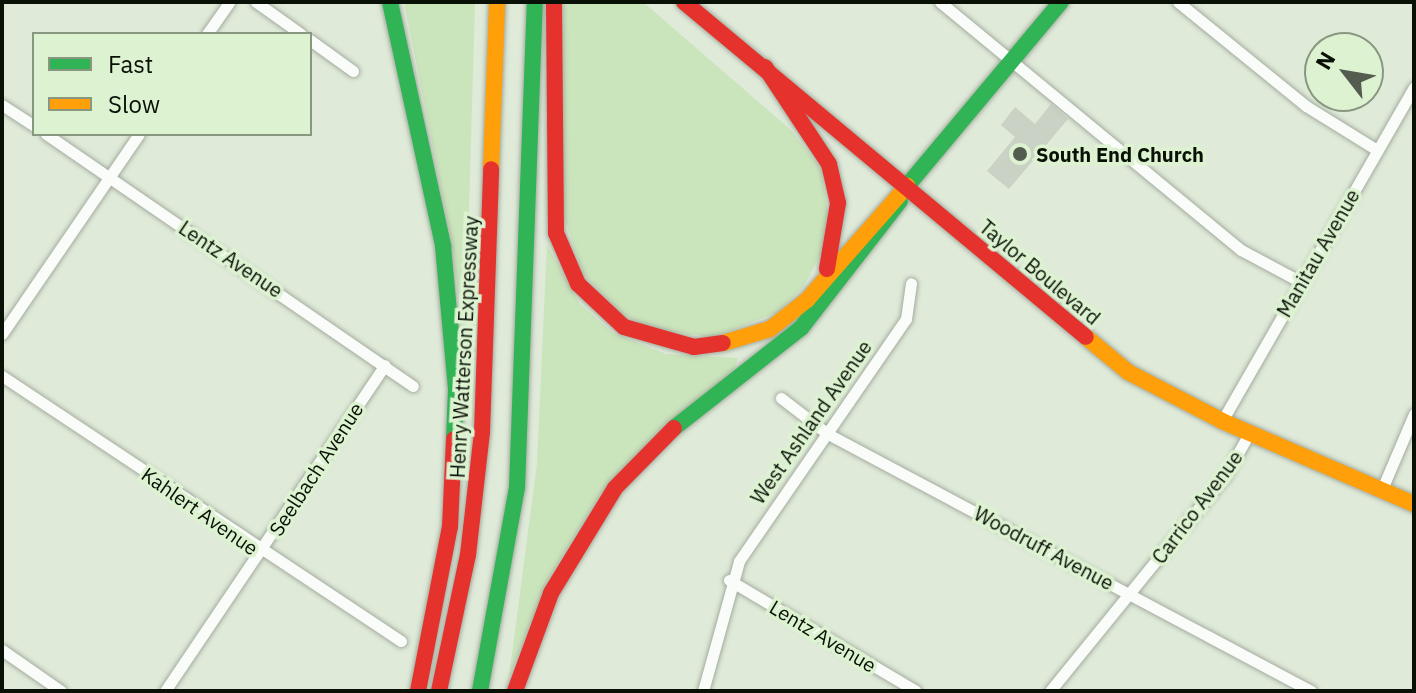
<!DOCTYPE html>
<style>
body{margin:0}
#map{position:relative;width:1416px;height:693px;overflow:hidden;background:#dfead9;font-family:"IBM Plex Sans",sans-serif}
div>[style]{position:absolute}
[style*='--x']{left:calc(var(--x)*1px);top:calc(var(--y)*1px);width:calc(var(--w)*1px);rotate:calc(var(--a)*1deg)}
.green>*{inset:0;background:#cae4bb}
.building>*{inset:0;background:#c9d2c4}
.roads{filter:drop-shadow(0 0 2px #a4ac9f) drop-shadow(0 0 2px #a4ac9f)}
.street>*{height:11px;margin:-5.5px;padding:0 5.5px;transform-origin:5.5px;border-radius:5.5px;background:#fafcf9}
.fast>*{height:16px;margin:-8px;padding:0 8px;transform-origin:8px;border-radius:8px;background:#30b455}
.slow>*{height:16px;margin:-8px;padding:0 8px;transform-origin:8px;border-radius:8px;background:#ff9f0a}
.jam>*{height:16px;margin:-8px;padding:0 8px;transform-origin:8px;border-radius:8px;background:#e5322d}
.dots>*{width:22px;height:22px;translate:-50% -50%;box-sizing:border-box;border:4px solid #ddf2d1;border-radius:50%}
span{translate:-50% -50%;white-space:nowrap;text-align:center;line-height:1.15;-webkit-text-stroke:7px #ddf2d1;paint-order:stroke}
.poi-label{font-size:20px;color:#091006;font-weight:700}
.left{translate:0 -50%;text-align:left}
.street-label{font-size:20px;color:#091006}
.frame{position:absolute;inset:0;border:4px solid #091006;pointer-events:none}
.legend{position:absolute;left:32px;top:32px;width:280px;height:104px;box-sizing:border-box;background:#ddf2d1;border:2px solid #889880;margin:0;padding:10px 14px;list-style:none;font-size:24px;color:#091006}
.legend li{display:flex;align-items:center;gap:16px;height:40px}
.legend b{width:40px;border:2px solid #889880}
.north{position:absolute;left:1304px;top:32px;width:80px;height:80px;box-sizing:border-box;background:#ddf2d1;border:2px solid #889880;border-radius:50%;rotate:301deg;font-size:22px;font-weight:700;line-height:32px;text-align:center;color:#091006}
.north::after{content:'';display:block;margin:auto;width:28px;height:36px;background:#545c50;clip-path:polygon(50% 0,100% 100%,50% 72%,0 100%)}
</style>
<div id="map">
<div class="green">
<i style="clip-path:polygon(404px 2px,475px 2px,465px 343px,451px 238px)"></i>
<i style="clip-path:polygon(564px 2px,643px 2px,791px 130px,821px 169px,828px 216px,822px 252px,804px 286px,778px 312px,713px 337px,651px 329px,620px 312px,583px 273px,563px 214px)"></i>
<i style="clip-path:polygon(547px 245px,580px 304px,613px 333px,666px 354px,738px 358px,735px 368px,600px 494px,547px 581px,509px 677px,537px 464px)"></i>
</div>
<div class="building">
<i style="clip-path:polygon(1051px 104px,1068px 119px,1009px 189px,987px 171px,1015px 137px,1001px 125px,1015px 107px,1035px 124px)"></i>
</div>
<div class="roads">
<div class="street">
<i style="--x:256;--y:2;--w:55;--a:35.4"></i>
<i style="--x:940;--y:2;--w:390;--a:39.5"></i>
<i style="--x:1241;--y:250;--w:68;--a:28.1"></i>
<i style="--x:1178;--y:2;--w:165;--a:39.1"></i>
<i style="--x:1306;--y:106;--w:84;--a:31.8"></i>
<i style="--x:207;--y:34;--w:39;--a:-55"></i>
<i style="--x:310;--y:40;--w:53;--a:35.8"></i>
<i style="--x:2;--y:105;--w:38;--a:33"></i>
<i style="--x:46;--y:134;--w:445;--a:34.5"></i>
<i style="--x:2;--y:334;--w:242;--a:-55.6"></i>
<i style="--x:2;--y:376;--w:479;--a:33.6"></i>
<i style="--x:781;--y:398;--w:59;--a:37.5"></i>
<i style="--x:828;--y:434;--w:547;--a:28.02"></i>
<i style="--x:1222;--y:421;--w:385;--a:-60.1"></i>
<i style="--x:1382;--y:489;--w:82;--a:-66.9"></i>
<i style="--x:729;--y:580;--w:217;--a:30.7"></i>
<i style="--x:2;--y:650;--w:72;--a:34.8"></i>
<i style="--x:165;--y:691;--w:393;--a:-56"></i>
<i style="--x:703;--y:691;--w:135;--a:-74.5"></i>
<i style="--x:739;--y:561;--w:294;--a:-55.4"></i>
<i style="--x:906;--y:319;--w:36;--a:-82"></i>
<i style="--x:1050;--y:691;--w:277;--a:-50.9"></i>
<i style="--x:1225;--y:476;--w:51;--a:-60.4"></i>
</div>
<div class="fast">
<i style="--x:390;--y:2;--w:250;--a:77.7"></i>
<i style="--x:443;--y:246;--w:145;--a:84.8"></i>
<i style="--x:456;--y:390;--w:49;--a:92.3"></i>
<i style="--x:907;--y:186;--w:240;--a:-50.1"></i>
<i style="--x:674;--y:428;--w:162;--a:-38.2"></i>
<i style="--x:801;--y:328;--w:161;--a:-52.1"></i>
<i style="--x:480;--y:691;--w:206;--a:-79.7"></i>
<i style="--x:517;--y:488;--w:486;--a:-87.9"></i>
</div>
<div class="slow">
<i style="--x:491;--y:169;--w:167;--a:-87.9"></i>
<i style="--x:1086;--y:337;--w:55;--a:39.8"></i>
<i style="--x:1128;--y:372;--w:106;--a:27.5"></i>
<i style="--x:1222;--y:421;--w:209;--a:23.4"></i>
<i style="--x:723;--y:343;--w:49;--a:-16.6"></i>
<i style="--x:770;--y:329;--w:47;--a:-38.1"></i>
<i style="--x:807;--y:300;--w:152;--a:-48.7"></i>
</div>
<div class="jam">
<i style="--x:554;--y:2;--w:231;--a:89.5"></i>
<i style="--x:556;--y:233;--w:56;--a:66.7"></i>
<i style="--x:578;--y:284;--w:63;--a:43.1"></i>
<i style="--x:624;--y:327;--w:73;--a:15.9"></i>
<i style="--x:694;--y:347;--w:29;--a:-8"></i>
<i style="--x:684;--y:2;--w:523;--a:39.81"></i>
<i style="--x:765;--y:67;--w:116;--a:56.6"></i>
<i style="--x:829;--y:164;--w:40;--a:77"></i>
<i style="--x:838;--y:203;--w:67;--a:99.5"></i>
<i style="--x:418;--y:691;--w:167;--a:-79"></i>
<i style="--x:450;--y:527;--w:88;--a:-87.4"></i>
<i style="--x:439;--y:691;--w:139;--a:-78"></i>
<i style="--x:468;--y:555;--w:124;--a:-83.5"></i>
<i style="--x:482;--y:432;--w:263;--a:-88"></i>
<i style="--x:515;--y:691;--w:104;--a:-69.8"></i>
<i style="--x:551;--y:593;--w:123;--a:-58.6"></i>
<i style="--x:615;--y:488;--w:84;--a:-45.5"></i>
</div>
</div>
<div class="dots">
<i style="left:1020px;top:154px;background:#545c50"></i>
</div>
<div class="poi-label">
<span class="left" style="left:1036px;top:154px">South End Church</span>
</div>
<div class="street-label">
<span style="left:1318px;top:253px;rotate:-60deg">Manitau Avenue</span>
<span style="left:231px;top:259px;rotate:34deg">Lentz Avenue</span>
<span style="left:1040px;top:272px;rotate:40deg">Taylor Boulevard</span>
<span style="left:464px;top:347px;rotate:-87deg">Henry Watterson Expressway</span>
<span style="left:811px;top:422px;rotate:-55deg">West Ashland Avenue</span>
<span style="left:316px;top:469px;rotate:-57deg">Seelbach Avenue</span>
<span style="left:1197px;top:507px;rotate:-53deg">Carrico Avenue</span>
<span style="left:200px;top:511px;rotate:35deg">Kahlert Avenue</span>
<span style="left:1044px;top:548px;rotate:28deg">Woodruff Avenue</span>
<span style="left:823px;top:636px;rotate:31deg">Lentz Avenue</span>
</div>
<div class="frame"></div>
<ul class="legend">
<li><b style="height:10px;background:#30b455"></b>Fast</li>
<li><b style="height:10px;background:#ff9f0a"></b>Slow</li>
</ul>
<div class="north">N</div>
</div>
